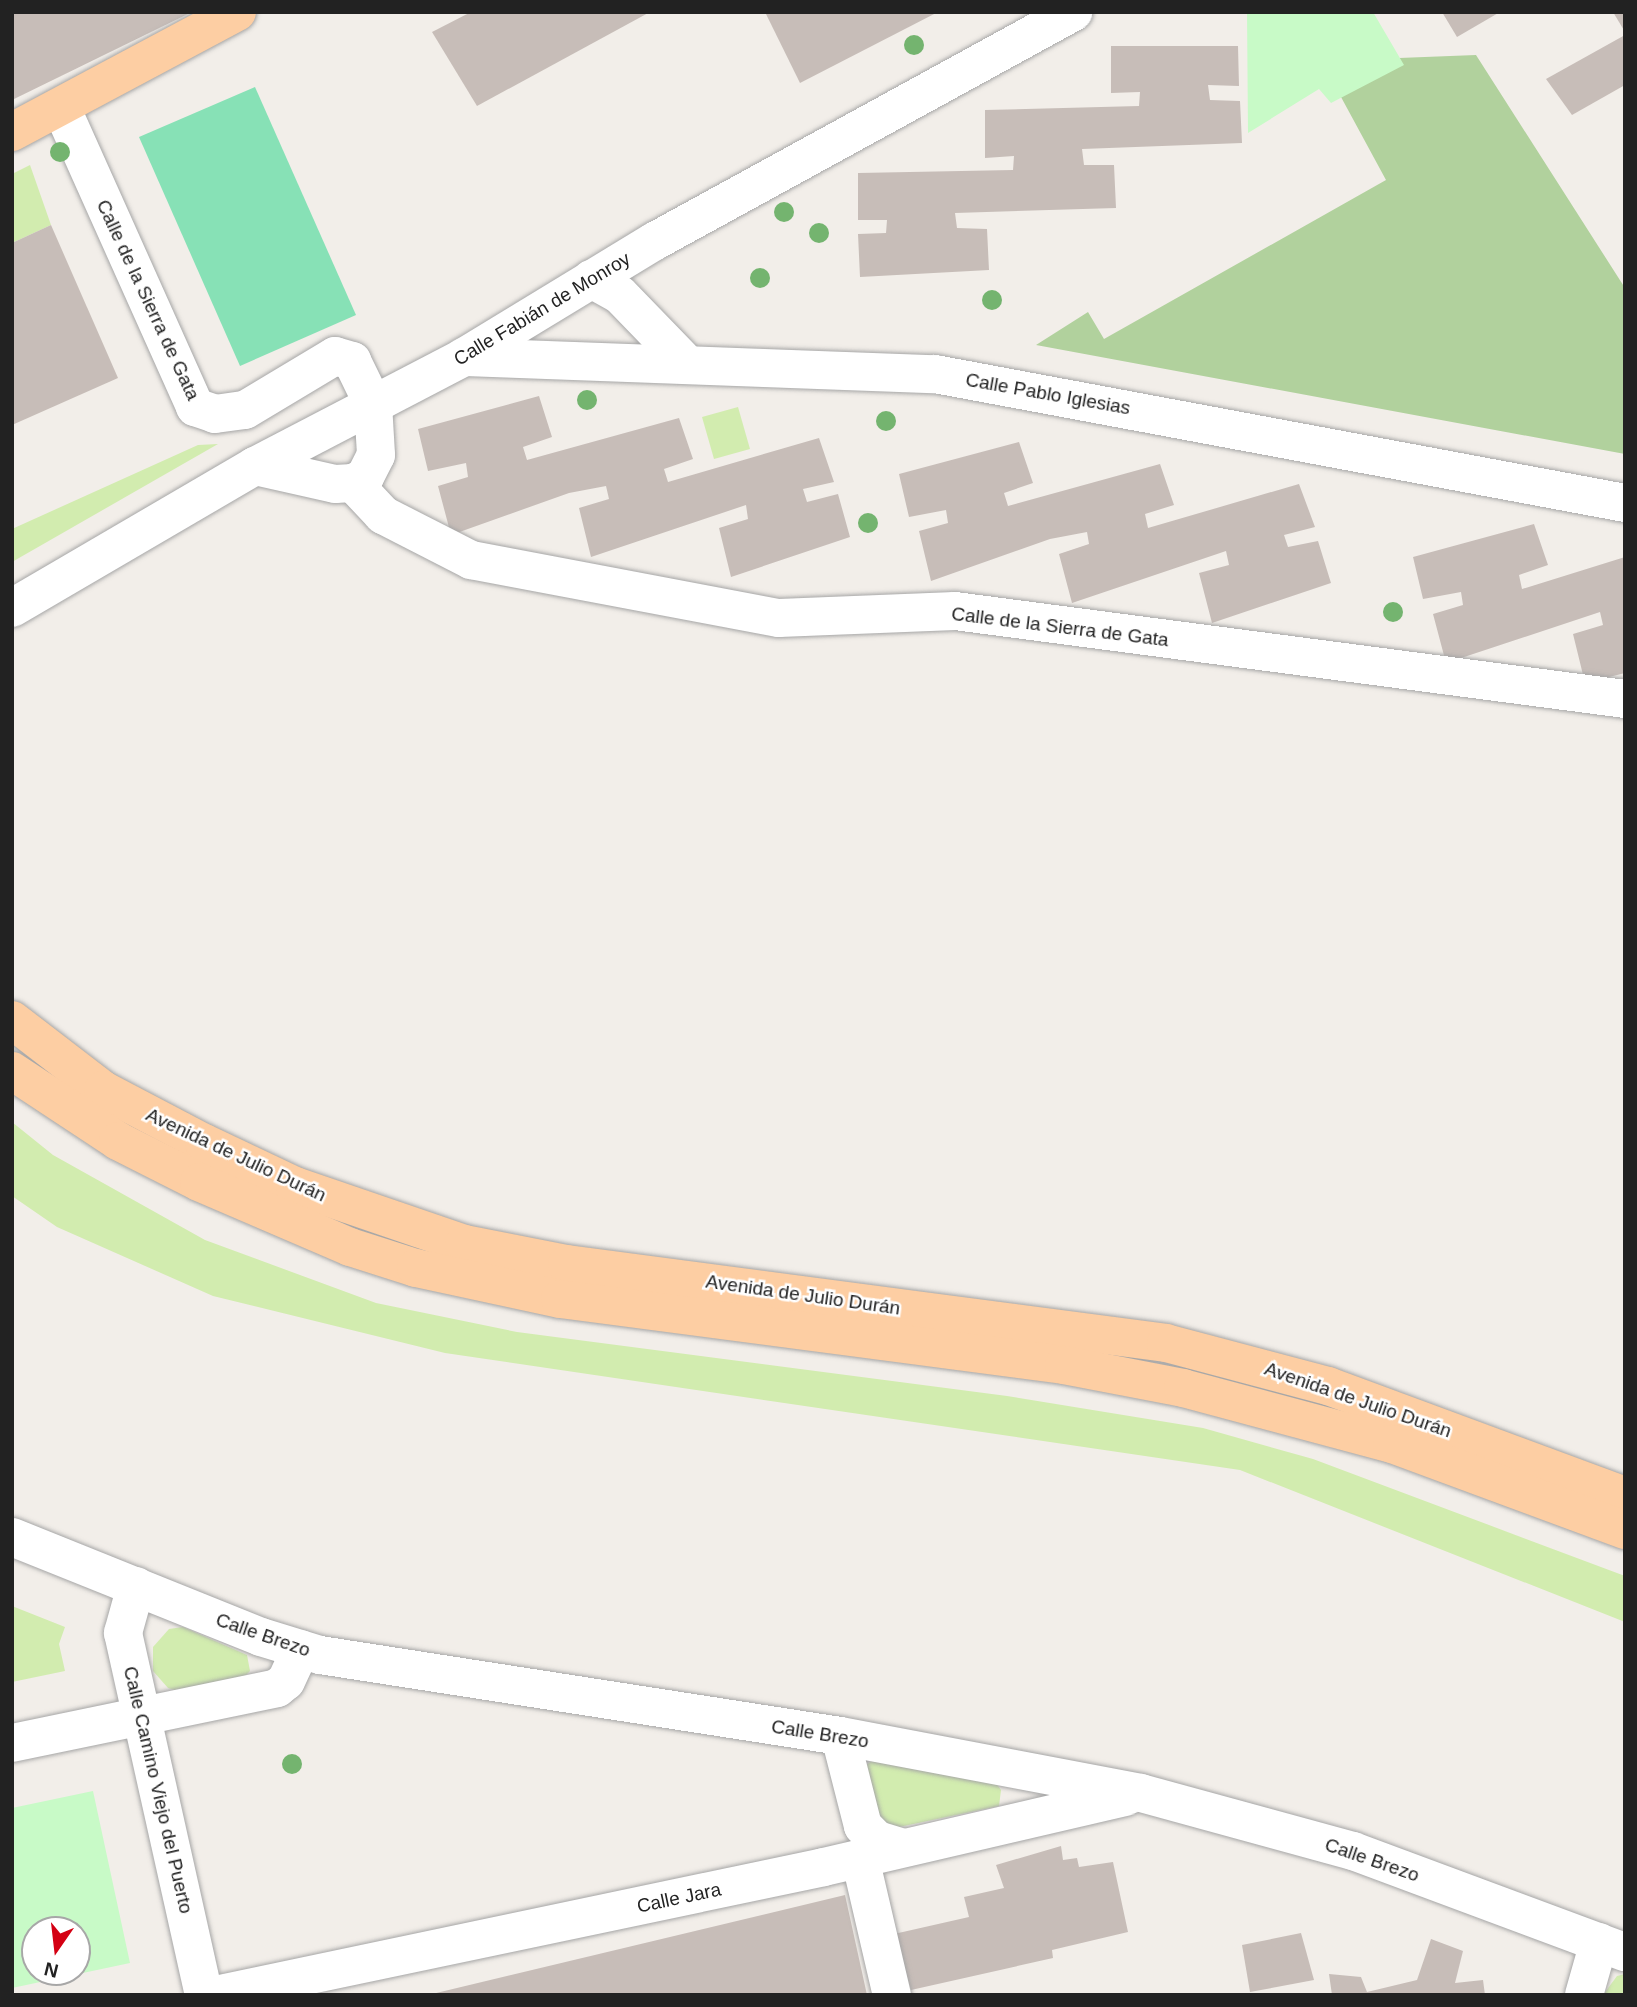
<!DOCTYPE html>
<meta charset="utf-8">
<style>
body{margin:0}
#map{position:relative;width:1637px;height:2007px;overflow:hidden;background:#f2eee9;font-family:Helvetica,sans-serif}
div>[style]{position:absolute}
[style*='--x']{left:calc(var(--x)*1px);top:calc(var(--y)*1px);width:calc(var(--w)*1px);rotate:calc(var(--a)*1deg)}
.grass>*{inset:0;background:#d2ecaf}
.forest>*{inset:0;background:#b1d19d}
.park>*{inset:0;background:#c8fac7}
.pitch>*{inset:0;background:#87e1b6}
.building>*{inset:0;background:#c7bdb8}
.roads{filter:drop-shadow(0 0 2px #a6a6a6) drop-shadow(0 0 2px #a6a6a6)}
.minor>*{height:38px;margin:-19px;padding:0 19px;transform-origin:19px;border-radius:19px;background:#fff}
.major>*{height:38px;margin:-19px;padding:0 19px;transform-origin:19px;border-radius:19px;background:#fdcea3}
.trees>*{width:20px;height:20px;margin:-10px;border-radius:50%;background:#74b46f}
span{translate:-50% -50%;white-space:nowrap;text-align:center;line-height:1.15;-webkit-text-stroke:5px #fff;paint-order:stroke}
.street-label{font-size:19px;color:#222}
.frame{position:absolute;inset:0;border:14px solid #222;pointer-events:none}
.north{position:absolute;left:21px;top:1916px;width:70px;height:70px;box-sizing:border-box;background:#fff;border:2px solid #a7a7a7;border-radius:50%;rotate:194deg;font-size:19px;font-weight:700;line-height:28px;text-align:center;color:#222}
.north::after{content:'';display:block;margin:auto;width:24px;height:32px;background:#d40013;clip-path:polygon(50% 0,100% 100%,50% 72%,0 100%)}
</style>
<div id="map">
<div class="grass">
<i style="clip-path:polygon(30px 165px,51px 225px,12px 243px,12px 174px)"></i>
<i style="clip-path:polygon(738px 407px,750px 449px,714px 459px,702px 417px)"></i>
<i style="clip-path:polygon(218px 444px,12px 562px,12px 529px,198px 445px)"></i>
<i style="clip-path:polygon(12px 1122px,53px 1155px,205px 1240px,376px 1303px,517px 1332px,1007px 1396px,1203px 1428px,1313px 1459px,1625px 1576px,1625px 1622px,1240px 1470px,445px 1353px,213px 1296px,57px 1227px,12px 1196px)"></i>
<i style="clip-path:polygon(12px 1606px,65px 1627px,59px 1644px,65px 1671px,12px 1682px)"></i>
<i style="clip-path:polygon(183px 1627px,247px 1655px,250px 1671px,245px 1676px,178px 1691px,168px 1688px,153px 1671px,153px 1647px,169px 1629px)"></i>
<i style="clip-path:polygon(874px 1759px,996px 1783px,1001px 1790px,999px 1806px,885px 1830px,860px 1770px)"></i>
<i style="clip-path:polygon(1625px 1974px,1625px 1995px,1603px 1995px,1617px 1976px)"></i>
</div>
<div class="forest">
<i style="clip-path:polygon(1476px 55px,1625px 288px,1625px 454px,1036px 345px,1088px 312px,1104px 339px,1386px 180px,1341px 97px,1399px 58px)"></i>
</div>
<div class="park">
<i style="clip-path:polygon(1247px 12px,1373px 12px,1404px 65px,1331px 103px,1319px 89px,1248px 133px)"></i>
<i style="clip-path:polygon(evenodd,93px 1791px,130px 1963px,12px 1988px,12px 1808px,93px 1791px,35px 1930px,77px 1930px,77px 1972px,35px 1972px,35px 1930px)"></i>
</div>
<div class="pitch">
<i style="clip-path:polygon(255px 87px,356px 315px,240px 366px,139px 137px)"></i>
</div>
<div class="building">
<i style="clip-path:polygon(12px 12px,192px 12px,12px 100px)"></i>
<i style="clip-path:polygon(471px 12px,650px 12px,477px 106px,432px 32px)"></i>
<i style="clip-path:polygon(765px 12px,938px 12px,800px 83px)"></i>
<i style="clip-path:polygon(1442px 12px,1500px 12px,1457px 37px)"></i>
<i style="clip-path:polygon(1613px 12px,1625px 12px,1625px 32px)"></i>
<i style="clip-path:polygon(1625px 35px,1625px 85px,1572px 115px,1546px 79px)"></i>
<i style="clip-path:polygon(1111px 46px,1238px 46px,1239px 86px,1208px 85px,1210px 100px,1240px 101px,1242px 143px,1082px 149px,1084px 165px,1114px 165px,1116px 208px,955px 213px,957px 228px,987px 229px,989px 270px,860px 277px,858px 234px,886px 233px,887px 220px,858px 220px,858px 173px,1013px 170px,1014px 156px,985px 158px,985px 110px,1139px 106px,1140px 92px,1111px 93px)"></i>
<i style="clip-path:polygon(51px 225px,118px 378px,12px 425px,12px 243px)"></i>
<i style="clip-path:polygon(539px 396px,552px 437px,523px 447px,527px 460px,679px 418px,693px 459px,664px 469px,668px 482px,819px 438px,834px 482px,803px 489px,807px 502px,838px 494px,850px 537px,731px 577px,719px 528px,748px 519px,746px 505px,591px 557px,579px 508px,609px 499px,606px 486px,569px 493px,451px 535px,438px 486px,468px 477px,466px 463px,428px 471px,418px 429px)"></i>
<i style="clip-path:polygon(1019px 442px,1033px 483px,1004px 493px,1008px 506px,1160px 464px,1174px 505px,1145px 514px,1148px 528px,1299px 484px,1315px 527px,1284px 535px,1288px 547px,1318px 541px,1331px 583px,1212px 623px,1199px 573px,1229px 565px,1226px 551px,1072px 603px,1059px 554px,1089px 544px,1087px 532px,1050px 539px,931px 581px,919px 531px,948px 523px,946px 510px,909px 517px,899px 474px)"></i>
<i style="clip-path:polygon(1534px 524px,1548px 565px,1519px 575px,1522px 589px,1625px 557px,1625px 673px,1585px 683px,1573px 634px,1603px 625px,1600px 612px,1446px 663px,1433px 614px,1463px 605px,1461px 592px,1423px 599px,1413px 557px)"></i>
<i style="clip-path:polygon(1061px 1846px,1063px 1860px,1077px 1858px,1079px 1867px,1113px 1862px,1128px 1932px,1052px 1950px,1053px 1958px,911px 1990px,894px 1934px,969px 1917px,964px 1897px,1004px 1888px,996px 1865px)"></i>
<i style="clip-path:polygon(845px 1895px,867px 1995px,432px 1995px,432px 1994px)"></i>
<i style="clip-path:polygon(1301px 1933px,1314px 1980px,1250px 1992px,1242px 1945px)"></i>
<i style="clip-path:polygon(1431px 1939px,1463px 1951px,1455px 1983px,1483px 1980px,1485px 1995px,1332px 1995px,1329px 1974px,1361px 1977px,1367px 1992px,1417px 1980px)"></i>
</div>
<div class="roads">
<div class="minor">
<i style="--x:61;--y:107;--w:329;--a:65.9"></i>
<i style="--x:195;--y:407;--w:21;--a:19"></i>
<i style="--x:215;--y:414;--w:30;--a:-8"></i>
<i style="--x:245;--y:410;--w:105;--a:-31"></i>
<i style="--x:335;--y:356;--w:18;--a:16"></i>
<i style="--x:352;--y:361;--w:48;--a:64"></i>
<i style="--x:373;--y:404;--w:51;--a:86.6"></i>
<i style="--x:376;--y:455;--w:25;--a:117"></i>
<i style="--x:365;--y:477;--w:13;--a:153"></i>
<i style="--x:353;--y:483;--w:18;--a:177"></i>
<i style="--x:335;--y:484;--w:82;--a:-167.3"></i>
<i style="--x:591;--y:279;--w:33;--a:29"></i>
<i style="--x:620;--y:295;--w:95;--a:45.9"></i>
<i style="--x:464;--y:357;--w:471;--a:2.1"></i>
<i style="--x:935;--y:374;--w:702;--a:10.59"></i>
<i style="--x:353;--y:483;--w:44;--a:46.8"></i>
<i style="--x:383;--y:515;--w:99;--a:27.1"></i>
<i style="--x:471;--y:560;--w:313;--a:10.7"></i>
<i style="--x:779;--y:618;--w:176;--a:-2.3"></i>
<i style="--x:955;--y:611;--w:676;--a:7.48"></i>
<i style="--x:12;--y:608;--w:281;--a:-30.3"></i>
<i style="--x:255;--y:466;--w:236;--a:-27.5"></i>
<i style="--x:464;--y:357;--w:223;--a:-31.3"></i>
<i style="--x:655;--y:241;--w:477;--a:-28.7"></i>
<i style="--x:12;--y:1537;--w:268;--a:21.9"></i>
<i style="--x:261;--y:1637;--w:62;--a:17"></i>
<i style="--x:320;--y:1655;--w:526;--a:8.85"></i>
<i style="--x:840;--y:1736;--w:306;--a:10.7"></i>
<i style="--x:1141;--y:1793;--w:220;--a:15.3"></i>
<i style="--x:1353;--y:1851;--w:290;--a:20.4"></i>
<i style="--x:136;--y:1586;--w:49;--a:105.5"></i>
<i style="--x:123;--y:1633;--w:371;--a:77.4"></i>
<i style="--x:840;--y:1736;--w:93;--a:75.7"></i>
<i style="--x:863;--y:1826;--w:20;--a:45"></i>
<i style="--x:877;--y:1840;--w:24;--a:17"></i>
<i style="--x:12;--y:1743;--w:271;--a:-11.7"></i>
<i style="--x:277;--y:1688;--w:11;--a:-38"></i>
<i style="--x:286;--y:1681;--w:35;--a:-65"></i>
<i style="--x:860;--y:1858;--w:141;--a:76.9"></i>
<i style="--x:215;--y:1995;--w:622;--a:-11.87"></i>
<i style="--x:824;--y:1867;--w:310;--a:-13.1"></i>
<i style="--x:1584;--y:1995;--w:55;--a:-74.2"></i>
</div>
<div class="major">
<i style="--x:12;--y:132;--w:255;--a:-28.1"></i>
<i style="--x:12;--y:1020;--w:115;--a:37.6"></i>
<i style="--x:103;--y:1090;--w:114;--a:27.7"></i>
<i style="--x:204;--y:1143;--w:101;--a:25.3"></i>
<i style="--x:295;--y:1186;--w:179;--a:18.9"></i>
<i style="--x:464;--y:1244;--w:105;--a:11"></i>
<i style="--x:567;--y:1264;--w:604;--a:7.51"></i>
<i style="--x:1166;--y:1343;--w:168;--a:14.9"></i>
<i style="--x:1328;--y:1386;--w:317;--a:20.3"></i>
<i style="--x:12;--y:1071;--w:127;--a:33.4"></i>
<i style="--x:118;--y:1141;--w:91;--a:26.8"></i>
<i style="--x:199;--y:1182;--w:164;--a:23.3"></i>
<i style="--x:350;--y:1247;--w:69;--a:17.7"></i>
<i style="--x:416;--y:1268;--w:147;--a:12.1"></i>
<i style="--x:560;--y:1299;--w:508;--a:7.46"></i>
<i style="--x:1064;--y:1365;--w:121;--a:10.9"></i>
<i style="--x:1183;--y:1388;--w:216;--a:15"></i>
<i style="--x:1392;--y:1444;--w:248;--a:20.3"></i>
</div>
</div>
<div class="trees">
<i style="left:914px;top:45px"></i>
<i style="left:60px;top:152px"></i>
<i style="left:784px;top:212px"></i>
<i style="left:819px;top:233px"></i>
<i style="left:760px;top:278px"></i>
<i style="left:992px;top:300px"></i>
<i style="left:587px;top:400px"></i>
<i style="left:886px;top:421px"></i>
<i style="left:868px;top:523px"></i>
<i style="left:1393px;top:612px"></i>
<i style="left:292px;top:1764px"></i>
</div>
<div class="street-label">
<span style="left:148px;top:300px;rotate:65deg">Calle de la Sierra de Gata</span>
<span style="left:542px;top:309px;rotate:-31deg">Calle Fabián de Monroy</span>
<span style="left:1048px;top:394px;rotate:10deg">Calle Pablo Iglesias</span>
<span style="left:1060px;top:627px;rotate:7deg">Calle de la Sierra de Gata</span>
<span style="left:236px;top:1155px;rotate:25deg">Avenida de Julio Durán</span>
<span style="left:803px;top:1295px;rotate:8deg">Avenida de Julio Durán</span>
<span style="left:1358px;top:1400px;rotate:19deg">Avenida de Julio Durán</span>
<span style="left:263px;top:1635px;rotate:19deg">Calle Brezo</span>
<span style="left:820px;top:1734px;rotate:9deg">Calle Brezo</span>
<span style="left:158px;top:1790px;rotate:77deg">Calle Camino Viejo del Puerto</span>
<span style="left:1372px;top:1860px;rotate:19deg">Calle Brezo</span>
<span style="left:679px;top:1898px;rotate:-12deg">Calle Jara</span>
</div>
<div class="frame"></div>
<div class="north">N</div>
</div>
